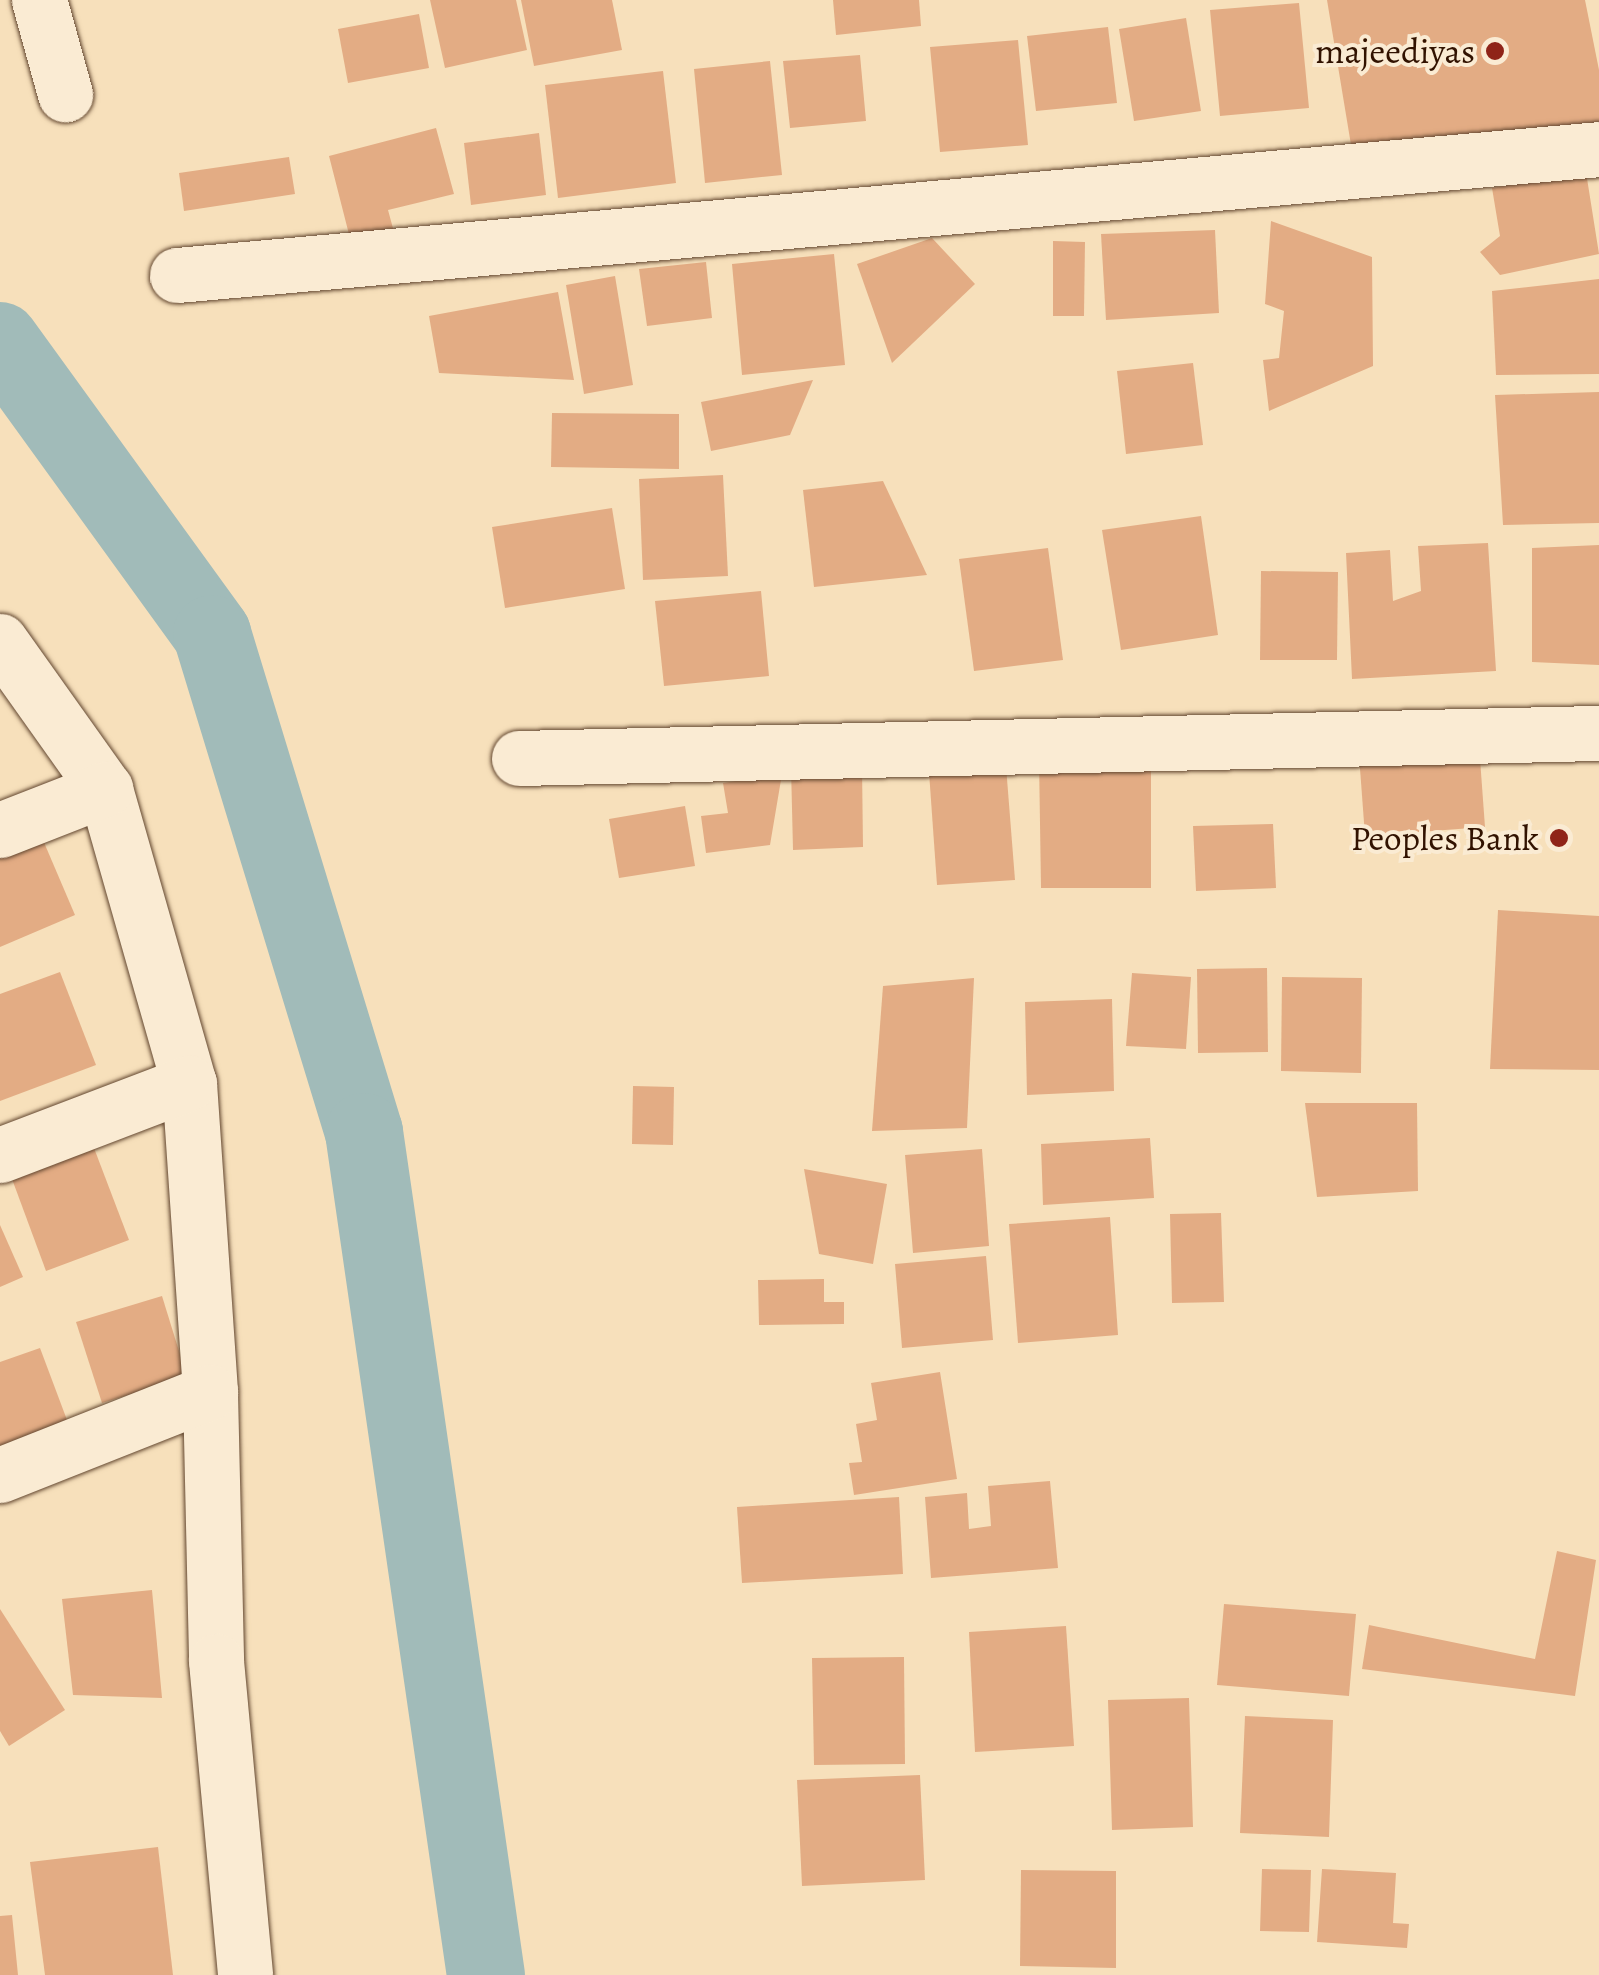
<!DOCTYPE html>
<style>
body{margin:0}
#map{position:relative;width:1599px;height:1975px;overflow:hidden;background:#f7e0bb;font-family:Alegreya,serif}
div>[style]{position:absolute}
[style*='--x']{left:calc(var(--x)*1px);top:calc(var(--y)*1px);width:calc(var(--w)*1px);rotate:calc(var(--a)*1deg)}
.canal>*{height:78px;margin:-39px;padding:0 39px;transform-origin:39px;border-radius:39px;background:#a1bbb9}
.building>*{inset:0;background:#e3ac84}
.roads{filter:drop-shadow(0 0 2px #62462f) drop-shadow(0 0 2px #62462f)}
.minor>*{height:55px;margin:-27.5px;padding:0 27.5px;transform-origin:27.5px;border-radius:27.5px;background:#faebd3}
.dots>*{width:28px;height:28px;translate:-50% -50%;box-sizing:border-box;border:5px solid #faebd3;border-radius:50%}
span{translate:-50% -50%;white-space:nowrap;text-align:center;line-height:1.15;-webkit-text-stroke:8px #faebd3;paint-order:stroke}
.poi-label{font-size:35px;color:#311200}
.right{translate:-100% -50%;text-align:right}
</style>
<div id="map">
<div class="canal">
<i style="--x:0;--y:341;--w:362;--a:54.1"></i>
<i style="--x:212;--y:634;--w:521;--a:73.03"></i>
<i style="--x:364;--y:1132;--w:852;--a:81.77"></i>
</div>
<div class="building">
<i style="clip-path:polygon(430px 0,516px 0,527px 50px,445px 68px)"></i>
<i style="clip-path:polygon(521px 0,612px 0,622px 50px,534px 66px)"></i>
<i style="clip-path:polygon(833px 0,919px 0,921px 26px,836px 35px)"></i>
<i style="clip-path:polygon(1327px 0,1585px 0,1599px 70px,1599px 132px,1353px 157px)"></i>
<i style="clip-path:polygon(1299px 3px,1309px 108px,1220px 116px,1210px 10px)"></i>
<i style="clip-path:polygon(419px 14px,429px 68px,348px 83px,338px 29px)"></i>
<i style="clip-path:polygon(1186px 18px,1201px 111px,1134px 121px,1119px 29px)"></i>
<i style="clip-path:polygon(1108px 27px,1117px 103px,1036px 111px,1027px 36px)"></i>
<i style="clip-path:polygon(1018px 40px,1028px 145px,940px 152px,930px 47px)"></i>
<i style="clip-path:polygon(860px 55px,866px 121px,790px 128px,783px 61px)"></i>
<i style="clip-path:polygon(770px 61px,782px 175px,705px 183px,694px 69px)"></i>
<i style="clip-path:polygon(663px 71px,676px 183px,558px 198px,545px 85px)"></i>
<i style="clip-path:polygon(436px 128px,454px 194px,388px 210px,397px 243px,354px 254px,329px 156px)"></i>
<i style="clip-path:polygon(539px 133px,546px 195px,471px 205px,464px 143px)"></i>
<i style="clip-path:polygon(289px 157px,295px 194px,184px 211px,179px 173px)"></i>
<i style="clip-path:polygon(1586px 172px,1599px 254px,1500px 275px,1480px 252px,1500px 236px,1492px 188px)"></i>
<i style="clip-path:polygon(1271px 221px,1372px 257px,1373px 366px,1269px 411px,1263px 360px,1279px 358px,1284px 311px,1265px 304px)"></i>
<i style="clip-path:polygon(1215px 230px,1219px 313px,1106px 320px,1101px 234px)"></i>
<i style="clip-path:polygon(932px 238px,975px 284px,892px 363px,857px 264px)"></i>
<i style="clip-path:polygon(1053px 241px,1085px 242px,1084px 316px,1053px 316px)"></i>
<i style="clip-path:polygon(834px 254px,845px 365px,742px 375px,732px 264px)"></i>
<i style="clip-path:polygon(706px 262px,712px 318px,647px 326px,639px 269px)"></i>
<i style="clip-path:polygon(615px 276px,633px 385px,584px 394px,566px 285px)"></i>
<i style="clip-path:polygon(1599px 279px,1599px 374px,1496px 375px,1492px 291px)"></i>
<i style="clip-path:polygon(558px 292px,574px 380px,439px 373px,429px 316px)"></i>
<i style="clip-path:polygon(1193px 363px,1203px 445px,1126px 454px,1117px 371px)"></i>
<i style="clip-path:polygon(813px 380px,790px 435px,711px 451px,701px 402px)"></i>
<i style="clip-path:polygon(1599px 392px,1599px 523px,1503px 525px,1495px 395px)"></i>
<i style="clip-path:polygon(552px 413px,679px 414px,679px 469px,551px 467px)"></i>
<i style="clip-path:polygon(723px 475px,728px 576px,643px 580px,639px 479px)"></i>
<i style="clip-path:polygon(883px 481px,927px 575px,814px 587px,803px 490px)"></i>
<i style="clip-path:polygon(612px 508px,625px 589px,505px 608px,492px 527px)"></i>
<i style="clip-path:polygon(1201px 516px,1218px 635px,1121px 650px,1102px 530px)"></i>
<i style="clip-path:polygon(1488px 543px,1496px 671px,1352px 679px,1346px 553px,1390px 550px,1393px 601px,1421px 591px,1418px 546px)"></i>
<i style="clip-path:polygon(1599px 545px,1599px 665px,1532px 662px,1532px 548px)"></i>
<i style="clip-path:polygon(1048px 548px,1063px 660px,974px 671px,959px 559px)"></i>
<i style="clip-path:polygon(1261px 571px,1338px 572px,1337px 660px,1260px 660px)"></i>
<i style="clip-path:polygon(761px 591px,769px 676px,664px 686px,655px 601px)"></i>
<i style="clip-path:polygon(1479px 745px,1485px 827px,1365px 836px,1359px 755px)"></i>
<i style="clip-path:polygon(1151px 758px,1151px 888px,1041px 888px,1039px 760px)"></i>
<i style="clip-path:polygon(862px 766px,863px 847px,793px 850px,791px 767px)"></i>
<i style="clip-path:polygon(1006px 766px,1015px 880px,937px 885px,929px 772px)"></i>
<i style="clip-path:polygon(782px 774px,770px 845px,706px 853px,701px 816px,728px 813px,723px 783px)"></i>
<i style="clip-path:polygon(685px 806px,695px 866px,619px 878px,609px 819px)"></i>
<i style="clip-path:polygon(1273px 824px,1276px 888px,1196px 891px,1193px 826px)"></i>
<i style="clip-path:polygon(37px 826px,75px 915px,0 947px,0 842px)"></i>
<i style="clip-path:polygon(1498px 910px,1599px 916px,1599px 1070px,1490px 1069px)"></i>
<i style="clip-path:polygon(1267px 968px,1268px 1052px,1198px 1053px,1197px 969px)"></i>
<i style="clip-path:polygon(60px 972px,96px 1065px,0 1101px,0 994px)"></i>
<i style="clip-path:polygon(1132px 973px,1191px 977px,1186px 1049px,1126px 1046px)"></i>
<i style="clip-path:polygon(1282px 977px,1362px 978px,1361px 1073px,1281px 1071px)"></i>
<i style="clip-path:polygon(974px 978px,967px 1128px,872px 1131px,883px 986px)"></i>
<i style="clip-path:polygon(1112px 999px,1114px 1091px,1027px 1095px,1025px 1002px)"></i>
<i style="clip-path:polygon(633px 1086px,674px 1087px,673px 1145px,632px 1144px)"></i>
<i style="clip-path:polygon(1305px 1103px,1417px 1103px,1418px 1191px,1317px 1197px)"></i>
<i style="clip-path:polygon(1150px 1138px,1154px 1198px,1043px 1205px,1041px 1144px)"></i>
<i style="clip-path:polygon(94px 1148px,129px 1240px,46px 1271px,12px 1179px)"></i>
<i style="clip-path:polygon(982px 1149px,989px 1246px,913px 1253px,905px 1155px)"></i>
<i style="clip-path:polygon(804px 1169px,887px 1184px,873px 1264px,819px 1254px)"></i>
<i style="clip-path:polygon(1221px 1213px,1224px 1302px,1172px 1303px,1170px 1214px)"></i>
<i style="clip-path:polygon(1110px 1217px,1118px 1335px,1018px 1343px,1009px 1224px)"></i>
<i style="clip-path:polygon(0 1225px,23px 1277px,0 1287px)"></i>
<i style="clip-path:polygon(986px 1256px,993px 1340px,902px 1348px,895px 1264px)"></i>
<i style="clip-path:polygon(824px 1279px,824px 1302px,844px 1302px,844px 1324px,759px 1325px,758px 1280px)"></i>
<i style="clip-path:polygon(162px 1296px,187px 1377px,102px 1403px,76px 1322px)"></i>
<i style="clip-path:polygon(40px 1348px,70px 1428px,0 1452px,0 1362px)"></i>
<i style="clip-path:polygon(940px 1372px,957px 1479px,854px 1495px,849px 1463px,862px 1462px,856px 1424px,877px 1420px,871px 1383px)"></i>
<i style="clip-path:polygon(1050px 1481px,1058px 1568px,931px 1578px,925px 1497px,967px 1493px,969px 1529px,991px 1526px,988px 1486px)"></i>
<i style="clip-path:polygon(899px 1497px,903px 1574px,742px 1583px,737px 1507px)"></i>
<i style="clip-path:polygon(1557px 1551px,1596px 1560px,1575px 1696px,1362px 1669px,1369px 1625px,1535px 1659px)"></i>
<i style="clip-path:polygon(152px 1590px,162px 1698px,73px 1695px,62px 1599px)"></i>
<i style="clip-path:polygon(1224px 1604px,1356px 1614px,1349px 1696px,1217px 1685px)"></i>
<i style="clip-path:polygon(0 1609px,65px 1710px,9px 1746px,0 1731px)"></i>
<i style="clip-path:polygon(1066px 1626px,1074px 1746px,975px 1752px,969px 1632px)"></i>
<i style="clip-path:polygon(904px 1657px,905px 1764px,814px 1765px,812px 1658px)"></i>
<i style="clip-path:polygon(1189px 1698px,1193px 1827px,1112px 1830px,1108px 1700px)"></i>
<i style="clip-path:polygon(1245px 1716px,1333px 1720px,1329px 1837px,1240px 1833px)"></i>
<i style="clip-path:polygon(920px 1775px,925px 1880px,802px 1886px,797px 1780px)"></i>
<i style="clip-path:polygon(158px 1847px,173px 1975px,45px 1975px,30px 1862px)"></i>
<i style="clip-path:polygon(1262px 1869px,1311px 1870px,1309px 1932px,1260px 1931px)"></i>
<i style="clip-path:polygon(1322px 1869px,1396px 1873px,1393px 1923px,1409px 1924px,1407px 1948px,1317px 1942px)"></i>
<i style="clip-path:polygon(1021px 1870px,1116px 1871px,1116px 1968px,1020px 1966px)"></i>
<i style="clip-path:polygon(12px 1915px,18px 1975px,0 1975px,0 1916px)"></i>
</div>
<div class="roads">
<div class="minor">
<i style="--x:39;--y:0;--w:98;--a:74.5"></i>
<i style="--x:177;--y:275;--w:1428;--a:-5.06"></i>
<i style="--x:0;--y:641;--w:181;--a:54.6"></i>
<i style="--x:105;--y:789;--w:306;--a:74.1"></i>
<i style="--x:189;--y:1083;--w:310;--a:86.1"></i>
<i style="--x:210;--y:1392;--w:269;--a:88.7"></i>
<i style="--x:216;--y:1661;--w:315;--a:84.7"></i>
<i style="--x:519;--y:758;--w:1080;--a:-1.33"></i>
<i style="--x:0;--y:830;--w:113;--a:-21.3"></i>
<i style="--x:0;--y:1155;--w:202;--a:-20.9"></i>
<i style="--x:0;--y:1475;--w:226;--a:-21.6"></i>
</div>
</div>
<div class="dots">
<i style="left:1495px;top:51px;background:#8f2418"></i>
<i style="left:1559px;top:838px;background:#8f2418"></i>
</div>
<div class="poi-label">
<span class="right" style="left:1475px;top:51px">majeediyas</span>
<span class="right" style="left:1539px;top:838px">Peoples Bank</span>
</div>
</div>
